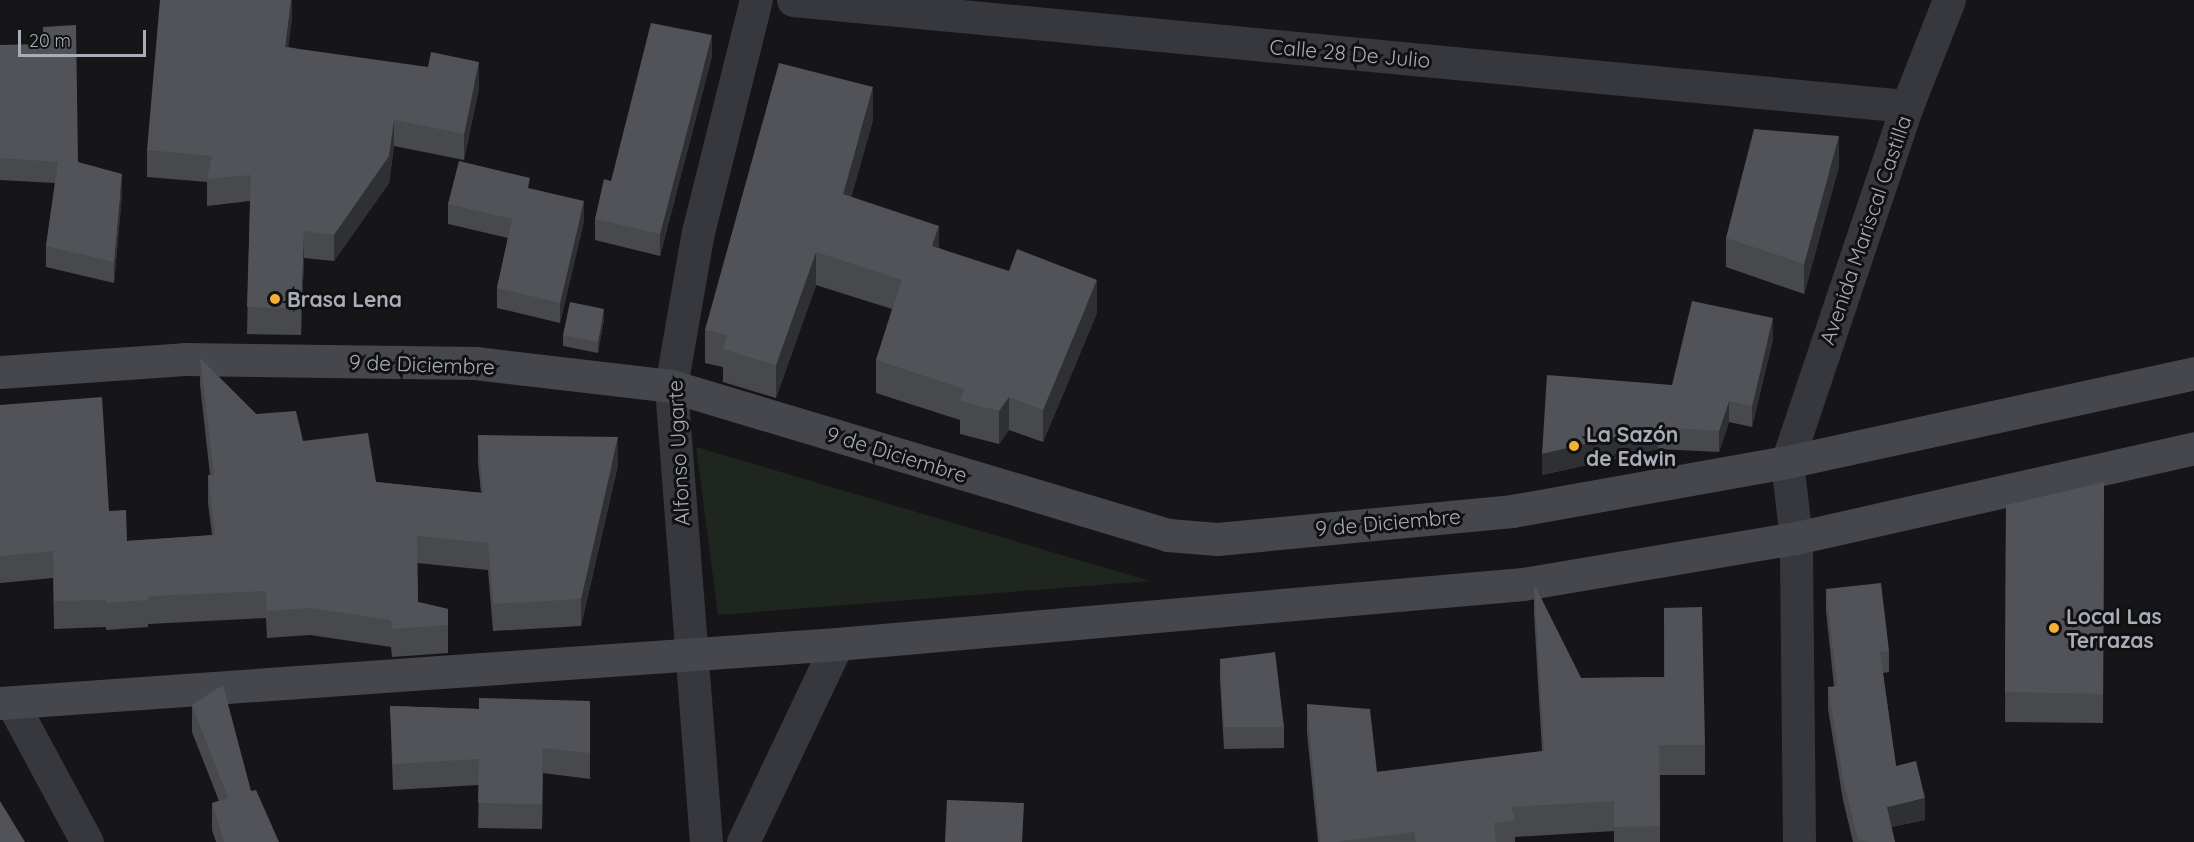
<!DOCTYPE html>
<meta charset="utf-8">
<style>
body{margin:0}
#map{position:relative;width:2194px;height:842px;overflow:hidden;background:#161618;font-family:Quicksand,sans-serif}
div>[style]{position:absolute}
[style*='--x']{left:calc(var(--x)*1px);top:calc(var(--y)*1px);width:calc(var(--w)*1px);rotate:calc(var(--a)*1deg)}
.green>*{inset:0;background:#1e261f}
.street>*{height:33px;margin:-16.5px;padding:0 16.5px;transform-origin:16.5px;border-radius:16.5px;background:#37383d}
.secondary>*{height:33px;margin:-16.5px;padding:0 16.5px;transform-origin:16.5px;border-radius:16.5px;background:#45474d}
.wall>*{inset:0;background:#47494d}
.shaded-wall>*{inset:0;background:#2f3033}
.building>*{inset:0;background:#525359}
.dots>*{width:16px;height:16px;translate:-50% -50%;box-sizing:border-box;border:3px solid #111113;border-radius:50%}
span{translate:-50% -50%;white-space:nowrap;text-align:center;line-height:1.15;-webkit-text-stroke:6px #111113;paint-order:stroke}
.street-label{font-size:21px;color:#a8adb8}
.poi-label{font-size:21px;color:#a8adb8;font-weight:700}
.left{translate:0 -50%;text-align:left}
.scale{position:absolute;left:18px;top:30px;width:128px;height:27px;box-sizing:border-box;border:3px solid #a8adb8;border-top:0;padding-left:8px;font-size:18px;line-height:21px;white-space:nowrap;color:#a8adb8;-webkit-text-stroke:4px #111113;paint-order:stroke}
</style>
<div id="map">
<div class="green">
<i style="clip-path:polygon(696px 447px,1150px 581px,718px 615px)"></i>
</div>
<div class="street">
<i style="--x:793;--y:0;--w:1119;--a:5.44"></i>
<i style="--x:12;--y:703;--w:158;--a:61.7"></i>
<i style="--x:706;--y:842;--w:457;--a:-94.4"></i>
<i style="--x:671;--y:386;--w:156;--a:-80.1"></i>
<i style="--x:698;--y:232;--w:239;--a:-76"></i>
<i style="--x:743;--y:842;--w:219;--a:-64.6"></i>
<i style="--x:1799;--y:842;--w:304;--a:-90.6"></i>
<i style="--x:1796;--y:538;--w:77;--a:-96.8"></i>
<i style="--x:1787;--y:462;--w:376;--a:-71.4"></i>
<i style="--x:1907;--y:106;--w:114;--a:-68.4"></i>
</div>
<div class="secondary">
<i style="--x:0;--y:372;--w:184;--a:-4"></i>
<i style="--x:184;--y:359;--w:291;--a:0.8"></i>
<i style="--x:475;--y:363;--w:197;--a:6.7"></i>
<i style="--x:671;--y:386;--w:519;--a:16.69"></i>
<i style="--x:1168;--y:535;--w:49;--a:4.7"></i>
<i style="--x:1217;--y:539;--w:296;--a:-5.4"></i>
<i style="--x:1512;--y:511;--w:279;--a:-10.1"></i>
<i style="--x:1787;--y:462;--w:417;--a:-12.3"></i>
<i style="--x:0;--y:703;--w:839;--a:-4.03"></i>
<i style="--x:837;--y:644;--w:689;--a:-5"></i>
<i style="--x:1523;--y:584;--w:277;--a:-9.6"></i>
<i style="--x:1796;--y:538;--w:408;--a:-12.7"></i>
</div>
<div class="wall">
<i style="clip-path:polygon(292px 0,292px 17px,288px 47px,479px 88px,464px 160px,394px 146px,389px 183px,334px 261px,304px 258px,301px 335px,247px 334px,250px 201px,207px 206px,207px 182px,147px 177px,147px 150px)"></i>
<i style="clip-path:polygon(0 45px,78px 162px,122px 195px,114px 283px,46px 267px,46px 246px,55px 183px,0 180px)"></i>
<i style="clip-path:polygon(712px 56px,660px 256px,595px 240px,595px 219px,611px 181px)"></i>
<i style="clip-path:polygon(873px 120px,851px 197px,939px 248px,1097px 313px,1043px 442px,1009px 430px,999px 444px,960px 434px,960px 420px,876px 393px,876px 360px,892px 309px,816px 285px,776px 398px,723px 382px,723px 367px,705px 363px,705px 330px)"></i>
<i style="clip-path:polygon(1839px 166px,1804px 294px,1726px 267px,1726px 238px)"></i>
<i style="clip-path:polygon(530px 189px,584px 221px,560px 323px,497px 308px,497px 288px,508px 238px,448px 224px,448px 204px)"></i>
<i style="clip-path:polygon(604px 320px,598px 353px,563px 346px,563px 335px)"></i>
<i style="clip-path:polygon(1773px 339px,1752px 427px,1729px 422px,1719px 452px,1658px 449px,1542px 475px,1672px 385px)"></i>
<i style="clip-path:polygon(200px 358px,256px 414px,376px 482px,481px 493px,478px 463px,478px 435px,618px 465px,581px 626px,493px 631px,488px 570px,417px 563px,418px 602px,448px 609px,448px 653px,392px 657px,391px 647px,310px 635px,267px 638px,266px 618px,148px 624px,148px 627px,106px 630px,106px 627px,54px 629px,53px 578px,0 583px,0 405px,109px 511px,127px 541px,212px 535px,208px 503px,208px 475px,210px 475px,200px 385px)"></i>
<i style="clip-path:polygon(2104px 482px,2103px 723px,2005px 722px,2006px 505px)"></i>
<i style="clip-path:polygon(1534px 584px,1581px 678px,1664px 677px,1664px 608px,1705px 745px,1705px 775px,1660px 775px,1660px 842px,1614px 842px,1614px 831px,1515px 837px,1515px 842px,1318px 842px,1307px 733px,1307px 704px,1377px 772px,1542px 751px,1534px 614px)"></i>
<i style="clip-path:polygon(1826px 589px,1889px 651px,1889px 672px,1883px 673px,1896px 766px,1925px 820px,1891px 827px,1895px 842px,1853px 842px,1843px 800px,1828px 709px,1828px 687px,1834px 687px,1826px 611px)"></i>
<i style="clip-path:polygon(1220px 659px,1284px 727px,1284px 748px,1224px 749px,1220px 681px)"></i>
<i style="clip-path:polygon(590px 701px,590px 779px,543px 773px,542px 829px,478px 828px,479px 785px,393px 790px,390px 706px,479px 709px)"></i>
<i style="clip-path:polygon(192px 705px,251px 791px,279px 842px,216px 842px,212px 830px,212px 803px,219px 801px,192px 732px)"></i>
</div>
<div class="shaded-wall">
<i style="clip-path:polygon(291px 0,292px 0,292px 17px,285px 73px,285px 47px)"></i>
<i style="clip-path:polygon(712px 35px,712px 56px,660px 256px,660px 234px)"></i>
<i style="clip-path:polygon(479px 62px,479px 88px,464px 160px,464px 134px)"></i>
<i style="clip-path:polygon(873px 87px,873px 120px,843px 227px,843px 194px)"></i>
<i style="clip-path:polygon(394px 120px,394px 146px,389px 183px,334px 261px,334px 235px)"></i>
<i style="clip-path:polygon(1839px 136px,1839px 166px,1804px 294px,1804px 264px)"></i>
<i style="clip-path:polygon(122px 174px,122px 195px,114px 283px,114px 262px)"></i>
<i style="clip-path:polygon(584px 201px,584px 221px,560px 323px,560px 303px)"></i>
<i style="clip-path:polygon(939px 226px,939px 259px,932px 246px)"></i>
<i style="clip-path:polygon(304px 231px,304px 258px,301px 335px,301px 309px)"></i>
<i style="clip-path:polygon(816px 252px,816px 285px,776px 398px,776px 365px)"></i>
<i style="clip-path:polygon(1097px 280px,1097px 313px,1043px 442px,1043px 410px)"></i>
<i style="clip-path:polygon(604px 309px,604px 320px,598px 353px,598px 342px)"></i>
<i style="clip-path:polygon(1773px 318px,1773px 339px,1752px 427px,1752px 406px)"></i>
<i style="clip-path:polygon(1009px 397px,1009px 430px,999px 444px,999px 411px)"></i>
<i style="clip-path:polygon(1729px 401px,1729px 422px,1719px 452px,1719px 431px)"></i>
<i style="clip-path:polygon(1658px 427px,1658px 449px,1542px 475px,1542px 454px)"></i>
<i style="clip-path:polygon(618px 437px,618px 465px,581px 626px,581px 599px)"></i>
<i style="clip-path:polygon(543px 748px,543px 773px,542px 829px,542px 804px)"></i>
<i style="clip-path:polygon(1925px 798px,1925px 820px,1887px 828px,1887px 807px)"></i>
</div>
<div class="building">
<i style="clip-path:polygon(160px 0,291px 0,285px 47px,428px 67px,431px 52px,479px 62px,464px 134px,394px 120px,389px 156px,334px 235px,304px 231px,301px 309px,247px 307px,251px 175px,207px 179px,212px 156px,147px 150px)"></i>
<i style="clip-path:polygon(651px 23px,712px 35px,660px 234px,595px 219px,604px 179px,611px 181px)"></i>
<i style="clip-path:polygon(76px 25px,78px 162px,122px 174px,114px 262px,46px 246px,58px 162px,0 158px,0 45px,43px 44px,43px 27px)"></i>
<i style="clip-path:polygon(779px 63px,873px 87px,843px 194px,939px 226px,932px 246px,1009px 271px,1017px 249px,1097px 280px,1043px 410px,1009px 397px,999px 411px,960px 401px,964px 389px,876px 360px,902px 280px,816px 252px,776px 365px,723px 349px,727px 335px,705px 330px)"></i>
<i style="clip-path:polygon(1754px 129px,1839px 136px,1804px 264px,1726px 238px)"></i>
<i style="clip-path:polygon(459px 161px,530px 178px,528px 188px,584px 201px,560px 303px,497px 288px,512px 219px,448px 204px)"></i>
<i style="clip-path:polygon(1692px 301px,1773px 318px,1752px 406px,1729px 401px,1719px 431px,1658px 427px,1542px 454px,1547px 375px,1672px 385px)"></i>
<i style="clip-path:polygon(570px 302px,604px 309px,598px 342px,563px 335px)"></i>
<i style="clip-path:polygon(200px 358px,256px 414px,296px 411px,303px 441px,368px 433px,376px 482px,483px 493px,478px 435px,618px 437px,581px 599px,493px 604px,488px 543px,417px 536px,418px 602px,448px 609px,448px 625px,392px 629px,391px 620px,310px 608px,267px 611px,266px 591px,148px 596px,148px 600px,106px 603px,106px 600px,54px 601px,53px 551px,0 556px,0 405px,102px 397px,109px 511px,126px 510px,127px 541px,215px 535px,208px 475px,214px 475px)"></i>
<i style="clip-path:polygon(2104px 482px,2103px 694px,2005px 692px,2006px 505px)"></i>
<i style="clip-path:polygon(1881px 583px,1889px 651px,1880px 652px,1896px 766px,1916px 761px,1925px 798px,1887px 807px,1895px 842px,1869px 842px,1858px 840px,1843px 779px,1828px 687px,1837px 686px,1826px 589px)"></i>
<i style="clip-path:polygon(1534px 584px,1581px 678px,1665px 677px,1664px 608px,1702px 607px,1705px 745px,1659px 745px,1660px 826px,1614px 827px,1614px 801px,1511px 807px,1515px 820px,1494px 823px,1496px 842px,1416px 842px,1414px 832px,1335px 842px,1320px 842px,1307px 704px,1370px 709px,1377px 772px,1544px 751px)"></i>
<i style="clip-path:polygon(1275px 652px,1284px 727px,1224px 727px,1220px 659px)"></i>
<i style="clip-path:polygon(223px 685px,251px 791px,256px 790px,279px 842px,224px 842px,212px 803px,228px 798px,192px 705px)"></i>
<i style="clip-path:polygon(479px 698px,590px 701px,590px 753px,543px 748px,542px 804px,478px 803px,479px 759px,393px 764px,390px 706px,479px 709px)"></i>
<i style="clip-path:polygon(947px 800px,1024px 803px,1022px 842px,945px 842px)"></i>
<i style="clip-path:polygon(0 801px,25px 842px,0 842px)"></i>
</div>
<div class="dots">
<i style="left:275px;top:299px;background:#f2b134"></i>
<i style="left:1574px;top:446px;background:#f2b134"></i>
<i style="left:2054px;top:628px;background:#f2b134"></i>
</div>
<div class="street-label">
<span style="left:1350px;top:53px;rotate:5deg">Calle 28 De Julio</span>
<span style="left:1865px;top:230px;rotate:-71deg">Avenida Mariscal Castilla</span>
<span style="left:422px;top:364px;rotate:2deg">9 de Diciembre</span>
<span style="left:678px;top:453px;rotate:-93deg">Alfonso Ugarte</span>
<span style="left:897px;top:454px;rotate:17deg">9 de Diciembre</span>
<span style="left:1388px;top:522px;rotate:-5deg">9 de Diciembre</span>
</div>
<div class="poi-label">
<span class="left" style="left:287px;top:299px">Brasa Lena</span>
<span class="left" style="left:1586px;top:446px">La Sazón<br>de Edwin</span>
<span class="left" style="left:2066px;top:628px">Local Las<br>Terrazas</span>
</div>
<div class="scale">20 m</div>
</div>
